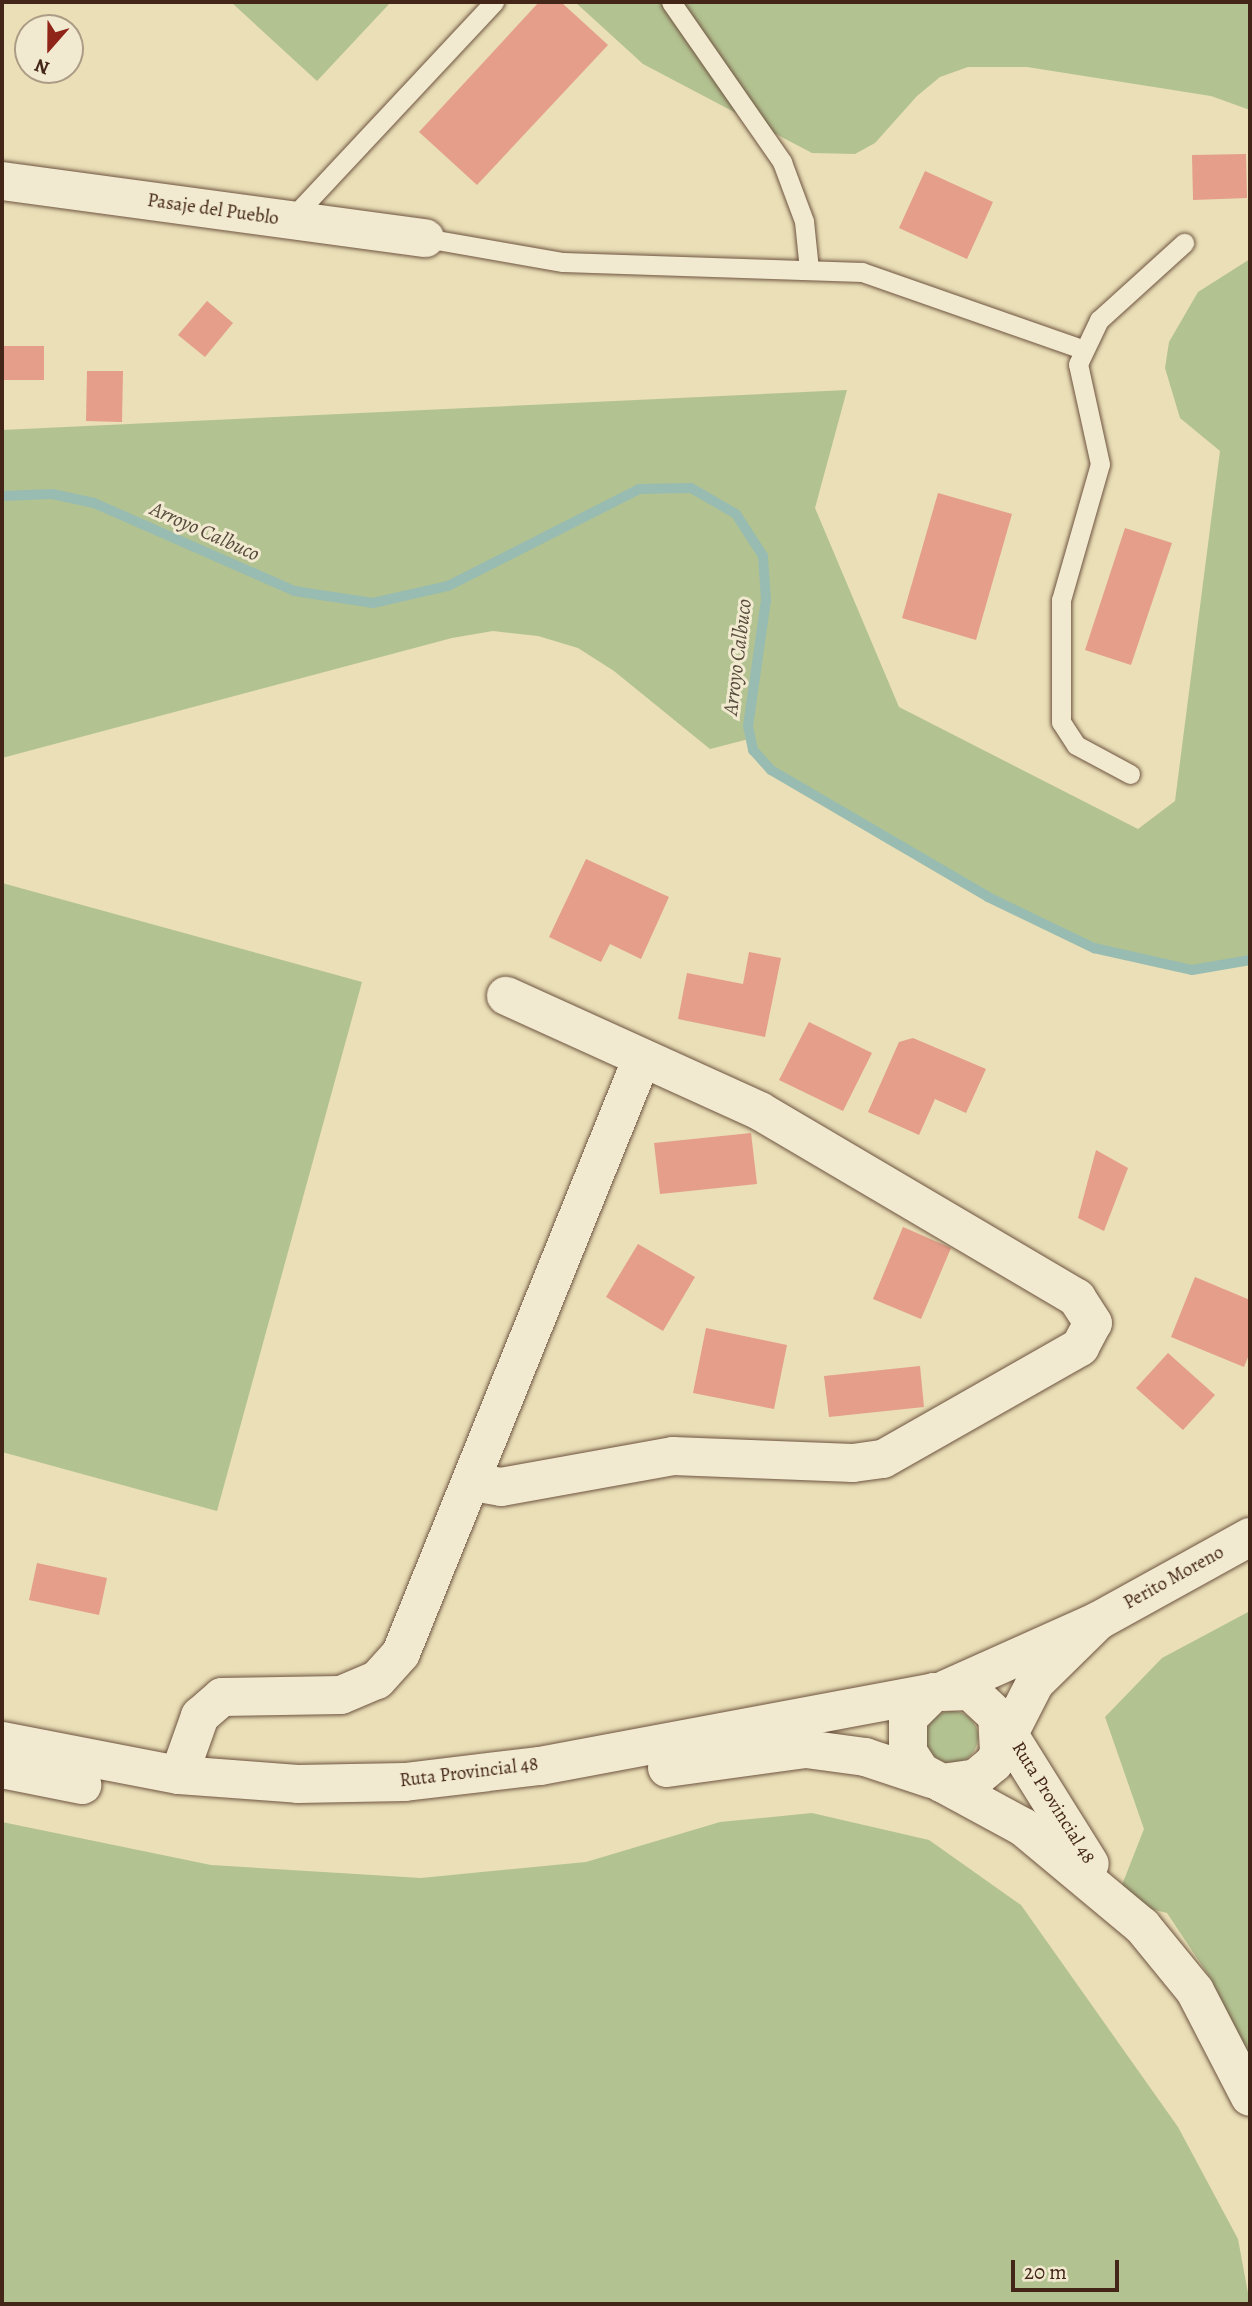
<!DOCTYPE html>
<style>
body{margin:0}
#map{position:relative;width:1252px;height:2306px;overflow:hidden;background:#eadfb7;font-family:Alegreya,serif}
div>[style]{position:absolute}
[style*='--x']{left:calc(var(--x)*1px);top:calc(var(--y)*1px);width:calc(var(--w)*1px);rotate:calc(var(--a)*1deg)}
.green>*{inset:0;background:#b3c291}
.round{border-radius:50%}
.stream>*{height:10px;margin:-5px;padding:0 5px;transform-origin:5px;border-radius:5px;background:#98bcb1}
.building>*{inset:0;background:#e49e8a}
.roads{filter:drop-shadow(0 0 2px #6e5440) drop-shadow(0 0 2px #6e5440)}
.service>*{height:19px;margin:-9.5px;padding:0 9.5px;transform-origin:9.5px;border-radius:9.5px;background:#f1ead0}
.minor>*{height:38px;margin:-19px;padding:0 19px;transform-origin:19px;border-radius:19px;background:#f1ead0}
.secondary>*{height:38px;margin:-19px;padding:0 19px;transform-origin:19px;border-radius:19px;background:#f1ead0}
span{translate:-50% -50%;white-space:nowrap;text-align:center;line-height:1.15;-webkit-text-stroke:6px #f1ead0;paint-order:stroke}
.street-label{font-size:19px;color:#442618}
.water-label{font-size:21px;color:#594c3e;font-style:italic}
.frame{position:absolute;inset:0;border:4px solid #442618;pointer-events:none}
.north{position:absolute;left:14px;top:14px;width:70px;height:70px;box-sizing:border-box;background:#f1ead0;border:2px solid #ac9c86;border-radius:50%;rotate:201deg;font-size:19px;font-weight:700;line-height:28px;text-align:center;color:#442618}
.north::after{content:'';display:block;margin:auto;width:24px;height:32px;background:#8f2418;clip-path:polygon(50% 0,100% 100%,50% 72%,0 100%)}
.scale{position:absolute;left:1011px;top:2260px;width:108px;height:32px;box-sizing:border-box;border:4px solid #442618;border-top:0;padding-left:9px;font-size:21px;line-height:24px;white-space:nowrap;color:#442618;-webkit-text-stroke:5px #f1ead0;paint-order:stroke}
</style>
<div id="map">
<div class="green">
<i style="clip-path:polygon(231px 2px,391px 2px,317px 81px)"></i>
<i style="clip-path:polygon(575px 2px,1250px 2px,1250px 110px,1211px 96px,1027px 67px,968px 67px,940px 77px,917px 96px,875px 143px,855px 154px,812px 153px,643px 64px)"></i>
<i style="clip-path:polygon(1250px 259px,1250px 960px,1246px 962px,1193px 970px,1160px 966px,1058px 933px,782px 779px,760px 760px,749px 739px,710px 749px,614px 671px,578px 648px,538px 636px,493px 631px,452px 638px,2px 758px,2px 430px,847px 390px,815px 508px,899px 707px,1138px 829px,1175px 801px,1220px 451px,1180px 418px,1165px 368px,1169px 342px,1198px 292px)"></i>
<i style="clip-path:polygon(2px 883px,362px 982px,217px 1511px,2px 1452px)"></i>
<i style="clip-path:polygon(1250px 1611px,1250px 2058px,1211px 1979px,1167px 1913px,1116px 1900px,1144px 1829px,1105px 1717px,1162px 1658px)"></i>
<i class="round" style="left:926px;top:1711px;width:52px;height:52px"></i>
<i style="clip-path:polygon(812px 1813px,929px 1840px,1021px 1905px,1178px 2127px,1238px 2239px,1250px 2304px,2px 2304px,2px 1822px,211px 1865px,421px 1878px,586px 1862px,720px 1822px)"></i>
</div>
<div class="stream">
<i style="--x:2;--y:496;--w:50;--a:-2.3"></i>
<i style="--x:52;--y:494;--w:43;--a:12.1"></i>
<i style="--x:94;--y:503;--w:219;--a:23.7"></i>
<i style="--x:294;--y:591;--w:80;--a:8.6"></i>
<i style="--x:373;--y:603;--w:77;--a:-12.8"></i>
<i style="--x:448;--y:586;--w:214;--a:-26.9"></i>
<i style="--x:639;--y:489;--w:52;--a:-1.1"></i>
<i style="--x:691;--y:488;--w:52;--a:30"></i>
<i style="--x:736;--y:514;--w:50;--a:57.3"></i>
<i style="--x:763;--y:556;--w:44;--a:86.1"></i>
<i style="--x:766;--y:600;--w:127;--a:98.1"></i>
<i style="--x:748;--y:726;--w:25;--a:78"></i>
<i style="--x:753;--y:750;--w:27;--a:48"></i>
<i style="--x:771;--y:770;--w:251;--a:30.3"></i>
<i style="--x:988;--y:897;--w:118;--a:25.7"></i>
<i style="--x:1094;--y:948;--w:100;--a:12.7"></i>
<i style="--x:1192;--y:970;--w:59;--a:-9.8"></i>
</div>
<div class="building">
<i style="clip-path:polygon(539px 2px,561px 2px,608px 45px,477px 185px,419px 132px)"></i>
<i style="clip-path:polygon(1246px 154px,1247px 198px,1193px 200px,1192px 155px)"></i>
<i style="clip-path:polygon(925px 171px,993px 202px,967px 259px,899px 228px)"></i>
<i style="clip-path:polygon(207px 301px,233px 323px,205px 357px,178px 335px)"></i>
<i style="clip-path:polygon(2px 346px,44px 346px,44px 380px,2px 380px)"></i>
<i style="clip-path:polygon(87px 371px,123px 371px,122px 422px,86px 421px)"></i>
<i style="clip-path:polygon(938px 493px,1012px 514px,976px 640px,902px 618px)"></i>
<i style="clip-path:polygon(1125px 528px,1172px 543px,1131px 665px,1085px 650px)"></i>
<i style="clip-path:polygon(586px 859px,669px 897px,641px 959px,610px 944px,601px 962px,549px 937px)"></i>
<i style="clip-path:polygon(749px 952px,781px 958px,765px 1037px,678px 1019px,687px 973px,743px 984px)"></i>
<i style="clip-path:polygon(809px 1022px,872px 1053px,843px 1111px,779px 1080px)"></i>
<i style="clip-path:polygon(913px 1038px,986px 1069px,966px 1113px,935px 1099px,919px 1135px,868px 1112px,899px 1042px)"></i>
<i style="clip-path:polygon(751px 1133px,757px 1184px,660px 1194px,654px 1143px)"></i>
<i style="clip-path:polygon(1096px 1150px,1128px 1168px,1104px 1231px,1078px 1218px)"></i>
<i style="clip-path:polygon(903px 1227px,951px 1248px,921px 1319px,873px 1299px)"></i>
<i style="clip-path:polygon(638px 1244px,695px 1277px,663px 1331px,606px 1297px)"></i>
<i style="clip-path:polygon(1195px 1277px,1250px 1300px,1250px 1352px,1244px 1367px,1171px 1337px)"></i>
<i style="clip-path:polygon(706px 1328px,787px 1345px,774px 1409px,693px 1393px)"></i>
<i style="clip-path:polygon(1168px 1353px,1215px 1395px,1183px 1430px,1136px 1388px)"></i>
<i style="clip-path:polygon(920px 1366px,924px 1407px,829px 1417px,824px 1376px)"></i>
<i style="clip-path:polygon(37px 1563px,107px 1578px,99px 1615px,29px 1600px)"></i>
</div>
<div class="roads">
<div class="service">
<i style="--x:671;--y:2;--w:195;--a:55.2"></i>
<i style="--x:782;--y:162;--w:63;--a:69.6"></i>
<i style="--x:804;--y:221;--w:48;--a:84.1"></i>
<i style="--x:290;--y:220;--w:299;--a:-46.9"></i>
<i style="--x:425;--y:238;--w:140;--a:9.9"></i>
<i style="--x:563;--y:262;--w:299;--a:1.9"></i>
<i style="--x:862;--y:272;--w:233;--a:19.3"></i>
<i style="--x:1130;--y:774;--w:61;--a:-151.8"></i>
<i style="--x:1076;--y:745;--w:27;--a:-123"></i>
<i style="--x:1061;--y:722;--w:122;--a:-90"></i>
<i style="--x:1061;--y:600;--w:141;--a:-74"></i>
<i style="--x:1100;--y:464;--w:102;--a:-102.4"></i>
<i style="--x:1078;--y:364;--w:49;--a:-64.5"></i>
<i style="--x:1099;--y:320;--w:115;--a:-42.2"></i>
</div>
<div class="minor">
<i style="--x:2;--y:181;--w:427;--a:7.7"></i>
<i style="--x:473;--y:1482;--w:28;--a:10"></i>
<i style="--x:501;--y:1487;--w:175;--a:-10.2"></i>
<i style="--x:673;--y:1456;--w:180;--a:2.2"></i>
<i style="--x:853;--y:1463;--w:30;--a:-8"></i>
<i style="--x:883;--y:1459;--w:227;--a:-29.6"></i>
<i style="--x:1080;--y:1347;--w:27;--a:-62"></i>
<i style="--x:1093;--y:1323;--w:30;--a:-123"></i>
<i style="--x:1077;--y:1298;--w:368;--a:-149.5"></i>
<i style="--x:760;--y:1111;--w:279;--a:-155.6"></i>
<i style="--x:179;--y:1775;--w:63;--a:-70.4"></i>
<i style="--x:200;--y:1716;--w:29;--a:-41"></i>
<i style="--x:222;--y:1697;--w:119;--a:-1"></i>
<i style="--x:341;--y:1695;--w:39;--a:-23"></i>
<i style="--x:377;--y:1680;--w:36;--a:-48"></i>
<i style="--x:401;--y:1653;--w:642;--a:-67.95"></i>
</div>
<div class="secondary">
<i style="--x:946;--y:1689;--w:167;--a:-24.1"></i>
<i style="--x:1098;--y:1621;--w:174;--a:-28.9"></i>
<i style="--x:998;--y:1717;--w:173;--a:58"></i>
<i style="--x:2;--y:1741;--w:180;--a:10.9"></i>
<i style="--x:179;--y:1775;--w:119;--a:4.3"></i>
<i style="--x:298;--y:1784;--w:107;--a:-1.1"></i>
<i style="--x:405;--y:1782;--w:136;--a:-6.8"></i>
<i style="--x:540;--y:1766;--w:401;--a:-10.6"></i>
<i style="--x:999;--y:1752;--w:36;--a:-93"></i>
<i style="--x:997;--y:1716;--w:37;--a:-137"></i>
<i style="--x:970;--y:1691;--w:36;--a:178"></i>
<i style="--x:934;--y:1692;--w:37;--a:135"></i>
<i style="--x:908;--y:1718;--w:34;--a:90"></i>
<i style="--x:908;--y:1752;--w:24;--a:57"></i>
<i style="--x:921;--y:1772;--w:24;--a:28"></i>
<i style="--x:942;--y:1783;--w:34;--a:-8"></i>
<i style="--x:976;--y:1778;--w:23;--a:-40"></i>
<i style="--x:994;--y:1763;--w:90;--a:-62.9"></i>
<i style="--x:1035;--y:1683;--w:88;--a:-44.5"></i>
<i style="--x:667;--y:1768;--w:140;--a:-7.8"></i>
<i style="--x:806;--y:1749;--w:60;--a:7.7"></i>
<i style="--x:865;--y:1757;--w:70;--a:18.4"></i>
<i style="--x:2;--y:1769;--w:82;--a:11.3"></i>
<i style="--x:942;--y:1783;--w:92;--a:28.5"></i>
<i style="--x:1023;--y:1827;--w:155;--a:39.8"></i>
<i style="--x:1142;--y:1926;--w:84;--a:50.8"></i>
<i style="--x:1195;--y:1991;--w:119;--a:62.6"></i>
</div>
</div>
<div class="street-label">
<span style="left:213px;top:210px;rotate:8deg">Pasaje del Pueblo</span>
<span style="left:1174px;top:1578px;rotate:-29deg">Perito Moreno</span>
<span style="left:469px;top:1773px;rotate:-7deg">Ruta Provincial 48</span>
<span style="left:1053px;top:1803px;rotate:58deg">Ruta Provincial 48</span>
</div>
<div class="water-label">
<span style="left:205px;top:531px;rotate:24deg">Arroyo Calbuco</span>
<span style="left:737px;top:657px;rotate:-83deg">Arroyo Calbuco</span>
</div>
<div class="frame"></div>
<div class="north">N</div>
<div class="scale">20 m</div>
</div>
